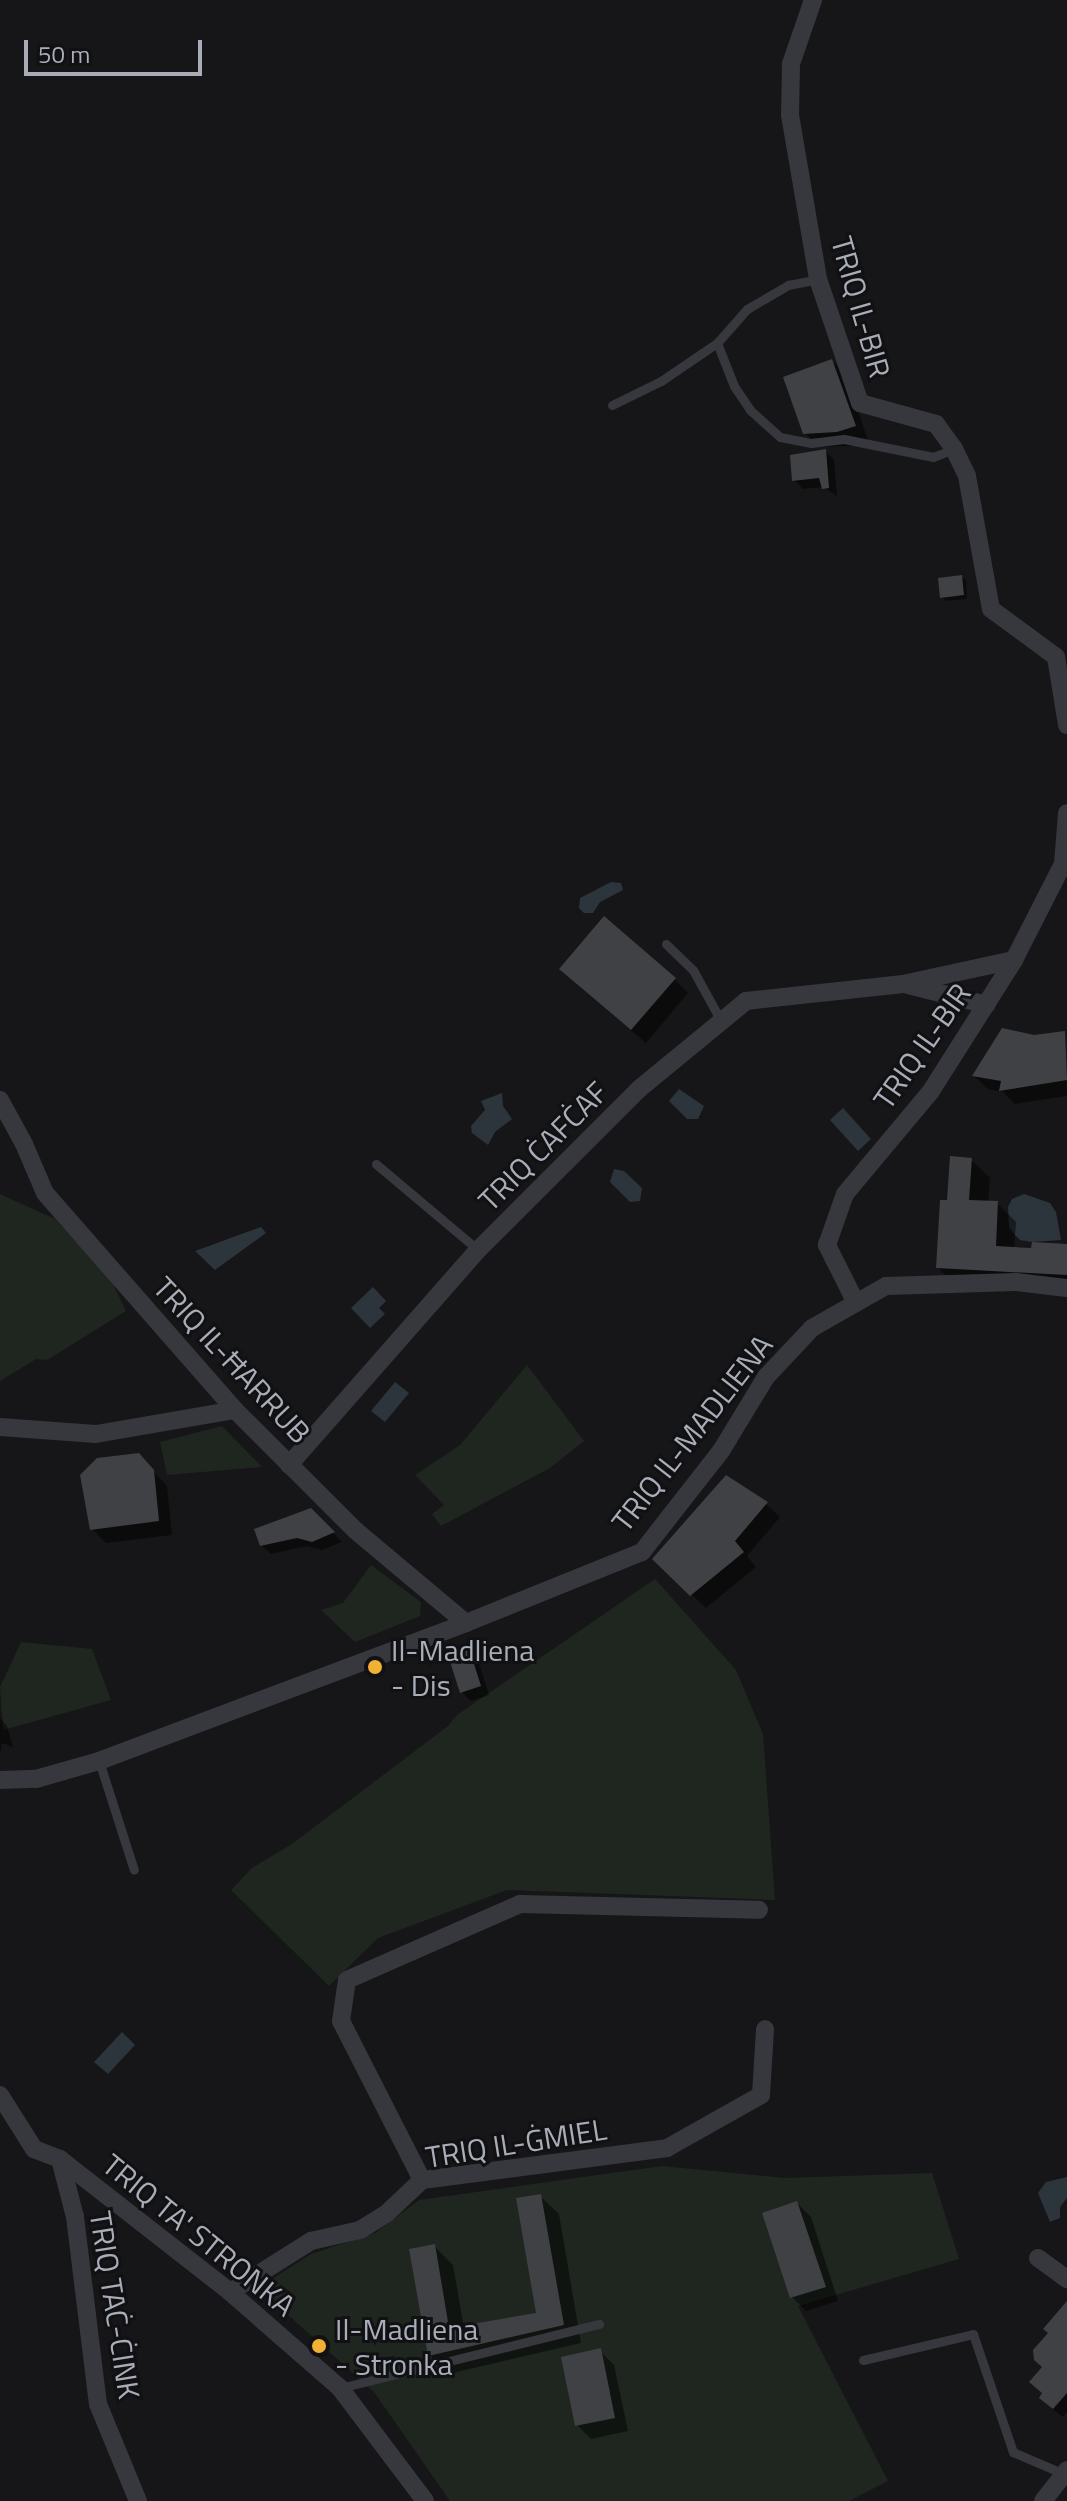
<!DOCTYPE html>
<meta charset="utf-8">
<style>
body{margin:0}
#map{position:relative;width:1067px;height:2501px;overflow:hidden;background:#161618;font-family:"Titillium Web",sans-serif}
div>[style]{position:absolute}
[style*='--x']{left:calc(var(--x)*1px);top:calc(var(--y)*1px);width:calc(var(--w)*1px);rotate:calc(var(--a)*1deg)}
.green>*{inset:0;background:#1e261f}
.water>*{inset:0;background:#2c353c}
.shadow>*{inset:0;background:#0007}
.building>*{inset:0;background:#404145}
.service>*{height:9px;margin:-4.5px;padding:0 4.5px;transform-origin:4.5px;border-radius:4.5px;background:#37383d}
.minor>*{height:18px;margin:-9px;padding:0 9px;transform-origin:9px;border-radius:9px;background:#37383d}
.dots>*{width:22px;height:22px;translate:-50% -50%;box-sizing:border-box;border:4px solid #111113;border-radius:50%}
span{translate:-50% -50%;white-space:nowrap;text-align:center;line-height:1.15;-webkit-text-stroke:6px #111113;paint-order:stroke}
.street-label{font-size:30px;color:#a8adb8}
.poi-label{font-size:30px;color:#a8adb8}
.left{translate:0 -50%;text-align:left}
.scale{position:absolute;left:24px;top:40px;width:178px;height:36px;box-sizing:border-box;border:4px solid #a8adb8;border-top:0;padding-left:10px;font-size:24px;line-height:28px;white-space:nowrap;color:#a8adb8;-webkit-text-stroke:6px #111113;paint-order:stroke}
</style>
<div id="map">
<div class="green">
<i style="clip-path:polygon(0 1194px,55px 1219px,111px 1280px,126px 1311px,47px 1360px,36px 1359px,0 1381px)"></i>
<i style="clip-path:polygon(527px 1365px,584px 1441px,550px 1468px,441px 1526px,432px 1514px,444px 1505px,415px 1475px,460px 1445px)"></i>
<i style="clip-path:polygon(222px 1426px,262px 1467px,167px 1475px,160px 1442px)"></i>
<i style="clip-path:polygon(371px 1565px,421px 1602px,420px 1616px,355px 1642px,321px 1610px,343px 1603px)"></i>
<i style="clip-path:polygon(655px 1579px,736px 1670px,763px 1734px,775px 1900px,507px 1890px,378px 1938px,329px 1986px,231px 1890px,252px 1868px,292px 1844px,448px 1726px,457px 1715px)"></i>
<i style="clip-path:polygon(21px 1642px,92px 1649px,111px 1700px,3px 1730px,0 1687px)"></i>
<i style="clip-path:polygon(662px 2166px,785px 2178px,932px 2173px,959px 2259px,798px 2306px,888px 2481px,849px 2501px,450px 2501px,374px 2392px,258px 2288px,311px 2254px,375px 2233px,419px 2200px)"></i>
</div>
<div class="water">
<i style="clip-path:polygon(611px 882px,621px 883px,623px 890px,600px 902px,593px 913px,584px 913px,579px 908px,580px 898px)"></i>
<i style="clip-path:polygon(679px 1089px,704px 1106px,698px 1119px,687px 1119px,669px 1101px)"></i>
<i style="clip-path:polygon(502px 1093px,503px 1106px,512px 1119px,495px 1132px,488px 1145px,472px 1133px,471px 1126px,485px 1110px,481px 1101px)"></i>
<i style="clip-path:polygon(843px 1108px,871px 1139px,858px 1151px,830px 1120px)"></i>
<i style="clip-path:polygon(614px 1169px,624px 1171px,642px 1188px,640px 1201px,630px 1202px,610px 1182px)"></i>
<i style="clip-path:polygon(1024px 1194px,1050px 1203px,1056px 1212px,1061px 1240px,1032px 1242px,1020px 1240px,1014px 1234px,1009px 1227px,1008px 1207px,1012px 1199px)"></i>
<i style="clip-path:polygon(261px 1227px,266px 1233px,215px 1270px,195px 1251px)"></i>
<i style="clip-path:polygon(373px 1287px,386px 1301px,379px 1308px,385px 1314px,370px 1328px,351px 1308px)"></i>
<i style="clip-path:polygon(395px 1382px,409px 1393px,385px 1422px,371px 1411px)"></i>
<i style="clip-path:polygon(122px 2032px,135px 2045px,108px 2074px,94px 2062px)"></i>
<i style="clip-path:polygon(1067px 2177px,1067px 2198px,1060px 2207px,1060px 2218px,1050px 2222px,1038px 2193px,1046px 2182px)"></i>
</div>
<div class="shadow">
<i style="clip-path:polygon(832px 361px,846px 375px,868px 440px,851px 446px,819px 447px,805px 433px)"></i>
<i style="clip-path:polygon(825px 451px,834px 460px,837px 496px,823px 487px,803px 489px,794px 480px)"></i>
<i style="clip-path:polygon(962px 577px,966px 581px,967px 599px,946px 601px,942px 597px)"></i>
<i style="clip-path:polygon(674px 979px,688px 993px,646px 1043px,575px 983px)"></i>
<i style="clip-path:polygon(1065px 1033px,1067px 1096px,1015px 1104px,1003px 1092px,988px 1089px,974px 1076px,1034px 1037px)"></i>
<i style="clip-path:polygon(971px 1160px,990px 1178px,988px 1203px,997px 1203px,1016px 1222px,1014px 1249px,1067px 1246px,1067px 1292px,957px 1286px,938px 1268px,949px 1202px)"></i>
<i style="clip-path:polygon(152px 1470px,167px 1486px,172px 1535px,106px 1543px,92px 1529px)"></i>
<i style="clip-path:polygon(766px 1504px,780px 1517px,747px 1556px,756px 1567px,706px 1608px,655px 1559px)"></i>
<i style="clip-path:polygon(311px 1510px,342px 1542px,322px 1550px,307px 1546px,271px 1554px,261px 1545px)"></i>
<i style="clip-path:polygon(468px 1647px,477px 1656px,489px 1695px,471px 1701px,462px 1692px)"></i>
<i style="clip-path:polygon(0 1718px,7px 1726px,13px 1747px,2px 1743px,0 1754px)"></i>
<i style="clip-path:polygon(540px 2196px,559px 2214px,581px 2343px,448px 2374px,430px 2355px,434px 2246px,453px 2265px,464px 2328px,538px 2314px)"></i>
<i style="clip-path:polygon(797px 2203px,811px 2217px,838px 2301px,806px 2311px,792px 2297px)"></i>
<i style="clip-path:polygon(1067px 2310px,1067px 2412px,1063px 2417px,1050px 2407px,1044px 2394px,1045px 2368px,1050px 2333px)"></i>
<i style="clip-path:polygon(600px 2351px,614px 2365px,628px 2431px,591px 2439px,577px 2425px)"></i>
</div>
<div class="building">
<i style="clip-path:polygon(832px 359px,856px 426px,837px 432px,803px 434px,783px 377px)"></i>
<i style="clip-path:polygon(826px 449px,829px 488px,822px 489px,819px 478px,792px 481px,790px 455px)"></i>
<i style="clip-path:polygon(962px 575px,964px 595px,940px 598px,938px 578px)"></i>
<i style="clip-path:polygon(604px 916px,676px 978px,631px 1030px,559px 969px)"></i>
<i style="clip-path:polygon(1002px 1028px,1034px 1035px,1065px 1031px,1067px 1080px,999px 1091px,1001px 1081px,972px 1076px)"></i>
<i style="clip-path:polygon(950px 1156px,972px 1158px,969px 1200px,998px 1201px,996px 1246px,1031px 1248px,1032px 1242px,1067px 1244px,1067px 1275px,936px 1268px,940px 1200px,947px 1200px)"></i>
<i style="clip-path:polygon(139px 1453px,154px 1470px,159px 1521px,90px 1530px,80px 1475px,97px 1458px)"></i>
<i style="clip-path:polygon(726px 1475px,768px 1502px,735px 1541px,744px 1552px,690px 1596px,652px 1559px)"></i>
<i style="clip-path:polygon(311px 1508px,335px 1532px,312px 1542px,297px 1538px,260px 1546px,254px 1529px)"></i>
<i style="clip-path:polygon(468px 1645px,481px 1686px,460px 1693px,447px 1652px)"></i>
<i style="clip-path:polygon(541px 2194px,564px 2325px,428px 2356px,409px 2249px,435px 2244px,449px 2328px,536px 2313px,516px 2198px)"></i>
<i style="clip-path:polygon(797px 2201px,826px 2287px,790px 2298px,762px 2213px)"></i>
<i style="clip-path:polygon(1067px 2301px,1067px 2393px,1053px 2409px,1039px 2398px,1042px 2393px,1029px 2382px,1042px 2367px,1034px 2360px,1033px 2350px,1048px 2333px,1043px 2329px)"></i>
<i style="clip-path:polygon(601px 2348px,615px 2418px,575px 2426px,561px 2357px)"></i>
</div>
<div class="service">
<i style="--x:717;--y:343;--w:46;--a:68.4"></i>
<i style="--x:734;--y:386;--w:29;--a:56"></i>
<i style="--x:750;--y:410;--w:40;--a:42"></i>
<i style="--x:780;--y:437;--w:32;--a:11"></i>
<i style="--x:811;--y:443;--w:33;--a:-7"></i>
<i style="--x:844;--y:439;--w:91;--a:11.4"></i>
<i style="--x:933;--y:457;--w:22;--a:-21"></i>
<i style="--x:612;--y:405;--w:55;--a:-26.1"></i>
<i style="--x:661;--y:381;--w:68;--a:-34.2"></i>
<i style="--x:717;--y:343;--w:45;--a:-48.6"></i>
<i style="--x:747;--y:309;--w:48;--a:-30.3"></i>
<i style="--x:788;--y:285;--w:31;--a:-11"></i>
<i style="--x:666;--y:944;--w:37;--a:44"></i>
<i style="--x:693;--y:970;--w:58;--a:61.2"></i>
<i style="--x:376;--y:1164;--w:133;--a:40.1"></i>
<i style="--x:99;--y:1761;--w:114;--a:72.2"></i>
<i style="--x:863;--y:2360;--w:113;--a:-13.3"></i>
<i style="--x:973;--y:2334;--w:125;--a:71.3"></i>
<i style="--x:1013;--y:2452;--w:56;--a:23.3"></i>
<i style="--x:340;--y:2388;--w:267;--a:-13.9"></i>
</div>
<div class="minor">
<i style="--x:813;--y:0;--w:68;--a:109"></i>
<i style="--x:791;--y:64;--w:51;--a:91.1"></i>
<i style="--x:790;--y:115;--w:166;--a:80.3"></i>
<i style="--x:818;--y:279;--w:131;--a:71.3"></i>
<i style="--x:860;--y:403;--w:79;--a:15.4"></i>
<i style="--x:936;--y:424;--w:31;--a:54"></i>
<i style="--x:954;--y:449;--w:30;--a:64"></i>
<i style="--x:967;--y:476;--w:135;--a:79.8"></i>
<i style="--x:991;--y:609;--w:81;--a:36.4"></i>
<i style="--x:1056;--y:657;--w:69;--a:80.8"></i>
<i style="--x:908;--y:985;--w:81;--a:14.2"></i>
<i style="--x:0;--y:1100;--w:50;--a:61.4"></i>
<i style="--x:24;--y:1144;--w:53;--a:66.8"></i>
<i style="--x:45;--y:1193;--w:288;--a:48.8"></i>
<i style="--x:235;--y:1410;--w:170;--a:45"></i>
<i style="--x:355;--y:1530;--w:145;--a:40"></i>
<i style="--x:855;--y:1301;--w:63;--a:-116.6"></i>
<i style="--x:827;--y:1245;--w:54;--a:-70.6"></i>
<i style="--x:845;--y:1194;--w:134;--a:-50.1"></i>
<i style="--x:931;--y:1091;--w:155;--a:-57.6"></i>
<i style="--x:1014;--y:960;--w:108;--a:-63"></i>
<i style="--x:1063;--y:864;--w:51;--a:-85.5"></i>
<i style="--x:0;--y:1427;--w:96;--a:4.2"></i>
<i style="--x:96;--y:1434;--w:141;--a:-9.8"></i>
<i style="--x:289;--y:1465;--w:286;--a:-48.7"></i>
<i style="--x:478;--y:1250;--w:228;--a:-45"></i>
<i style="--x:639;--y:1089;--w:139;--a:-39.4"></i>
<i style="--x:746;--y:1001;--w:158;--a:-6.2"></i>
<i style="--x:903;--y:984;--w:114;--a:-12.2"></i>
<i style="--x:0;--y:1780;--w:36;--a:-2"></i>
<i style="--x:36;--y:1779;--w:66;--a:-15.9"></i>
<i style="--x:99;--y:1761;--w:392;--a:-20.6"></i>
<i style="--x:466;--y:1623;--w:190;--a:-22"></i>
<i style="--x:642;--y:1552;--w:128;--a:-52"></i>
<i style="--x:721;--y:1451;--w:87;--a:-58.7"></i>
<i style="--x:766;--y:1377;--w:67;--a:-46.8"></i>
<i style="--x:812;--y:1328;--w:85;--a:-29.6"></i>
<i style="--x:886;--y:1286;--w:130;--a:-1.8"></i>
<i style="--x:1016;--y:1282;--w:51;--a:6.7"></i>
<i style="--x:0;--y:2095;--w:64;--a:57.8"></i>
<i style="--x:34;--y:2149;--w:28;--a:21"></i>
<i style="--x:60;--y:2159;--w:216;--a:38"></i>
<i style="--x:230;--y:2292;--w:146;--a:41.1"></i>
<i style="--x:340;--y:2388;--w:141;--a:53"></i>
<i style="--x:60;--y:2159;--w:60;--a:75.5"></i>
<i style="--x:75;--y:2217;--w:188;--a:83"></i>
<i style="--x:98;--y:2404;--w:105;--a:67.6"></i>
<i style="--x:422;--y:2180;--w:178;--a:-117"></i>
<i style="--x:341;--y:2021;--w:41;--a:-81.7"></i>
<i style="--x:347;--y:1980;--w:189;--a:-23.7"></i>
<i style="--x:520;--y:1904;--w:239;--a:1.4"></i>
<i style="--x:1038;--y:2258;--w:36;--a:36"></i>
<i style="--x:230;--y:2292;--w:96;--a:-32.2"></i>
<i style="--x:311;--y:2241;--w:50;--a:-12.7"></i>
<i style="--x:360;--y:2230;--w:32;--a:-32"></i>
<i style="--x:387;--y:2213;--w:48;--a:-43.3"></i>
<i style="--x:422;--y:2180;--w:247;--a:-7.4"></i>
<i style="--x:667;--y:2148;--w:108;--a:-29.4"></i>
<i style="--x:761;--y:2095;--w:66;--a:-86.5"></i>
<i style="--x:1043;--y:2501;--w:39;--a:-52"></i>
</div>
<div class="dots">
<i style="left:375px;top:1667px;background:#f2b134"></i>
<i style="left:319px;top:2346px;background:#f2b134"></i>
</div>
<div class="street-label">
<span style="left:861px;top:307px;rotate:74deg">TRIQ IL-BIR</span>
<span style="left:922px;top:1046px;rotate:-55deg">TRIQ IL-BIR</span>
<span style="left:543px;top:1146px;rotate:-45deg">TRIQ ĊAFĊAF</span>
<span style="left:232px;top:1360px;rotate:47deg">TRIQ IL-ĦARRUB</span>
<span style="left:692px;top:1433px;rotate:-52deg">TRIQ IL-MADLIENA</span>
<span style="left:516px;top:2143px;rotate:-9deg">TRIQ IL-ĠMIEL</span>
<span style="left:199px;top:2235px;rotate:39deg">TRIQ TA' STRONKA</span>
<span style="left:115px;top:2305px;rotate:81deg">TRIQ TAĊ-ĊINK</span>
</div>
<div class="poi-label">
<span class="left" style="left:391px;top:1667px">Il-Madliena<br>- Dis</span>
<span class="left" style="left:335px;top:2346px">Il-Madliena<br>- Stronka</span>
</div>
<div class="scale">50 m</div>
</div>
